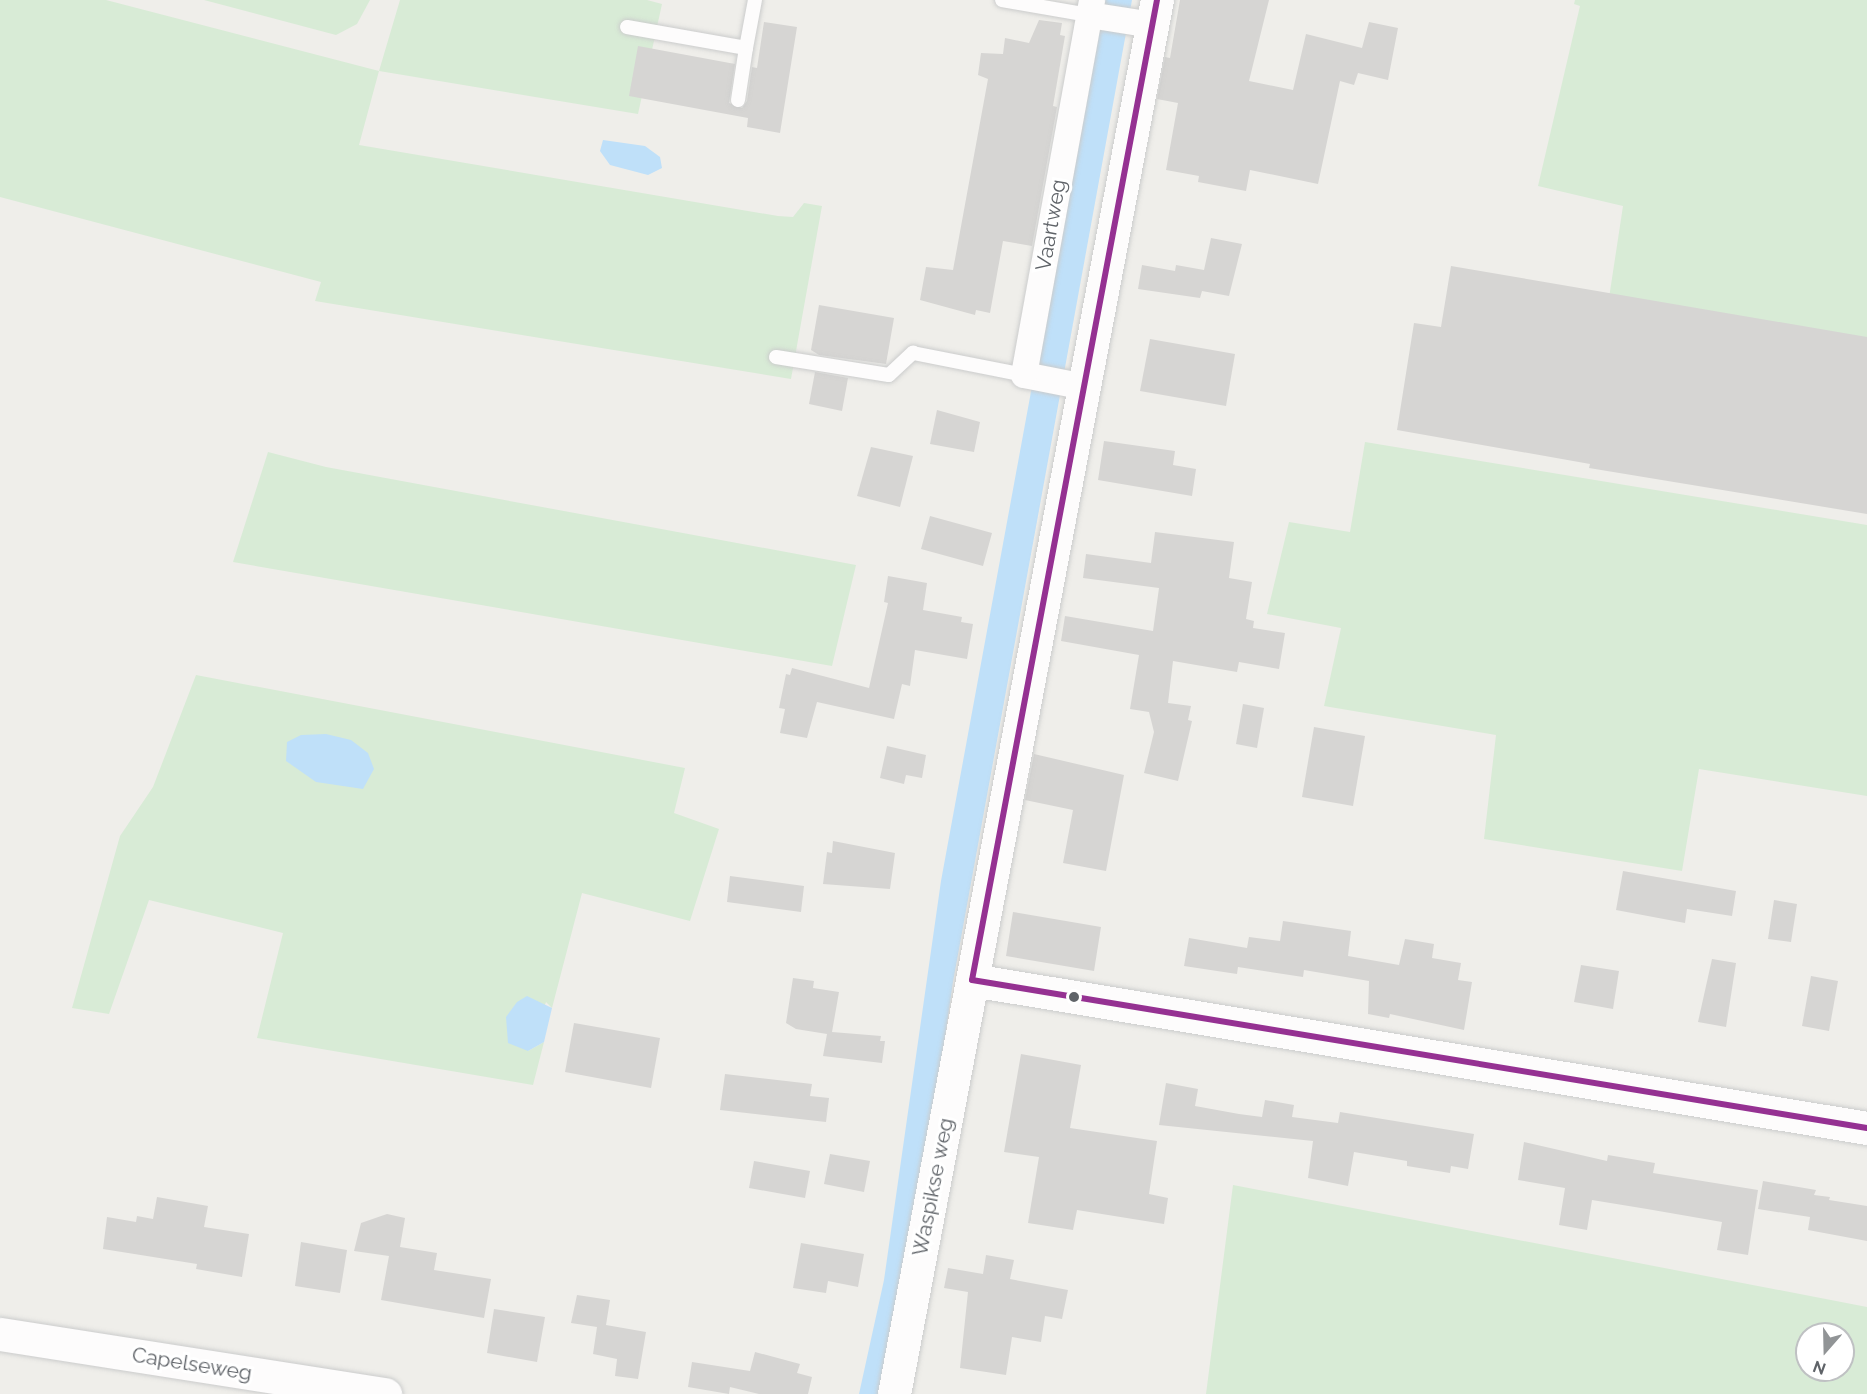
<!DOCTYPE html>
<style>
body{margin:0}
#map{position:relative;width:1867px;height:1394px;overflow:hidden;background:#efeeea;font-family:Raleway,sans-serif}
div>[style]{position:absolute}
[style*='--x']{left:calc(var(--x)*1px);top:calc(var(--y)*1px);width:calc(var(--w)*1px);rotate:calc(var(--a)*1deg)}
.green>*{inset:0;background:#d8ebd6}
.water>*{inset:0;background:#bfe0f9}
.building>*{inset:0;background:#d6d5d3}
.roads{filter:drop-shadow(0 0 2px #cbcccc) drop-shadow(0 0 2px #cbcccc)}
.lane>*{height:14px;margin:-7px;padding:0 7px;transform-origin:7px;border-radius:7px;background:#fdfcfc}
.street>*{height:26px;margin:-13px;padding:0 13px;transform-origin:13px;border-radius:13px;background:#fdfcfc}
.secondary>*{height:33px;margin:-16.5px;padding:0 16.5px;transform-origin:16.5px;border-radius:16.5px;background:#fdfcfc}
.bus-1>*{height:6px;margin:-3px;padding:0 3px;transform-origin:3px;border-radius:3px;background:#953192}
.dots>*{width:16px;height:16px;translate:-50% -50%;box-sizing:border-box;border:3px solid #fff;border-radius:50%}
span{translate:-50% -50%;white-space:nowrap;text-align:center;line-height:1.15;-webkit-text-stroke:6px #fff;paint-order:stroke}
.street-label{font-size:21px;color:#5f6368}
.north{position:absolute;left:1795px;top:1322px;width:60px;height:60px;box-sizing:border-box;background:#fff;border:2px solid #bfc1c3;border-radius:50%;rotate:200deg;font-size:16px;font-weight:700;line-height:24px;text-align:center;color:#5f6368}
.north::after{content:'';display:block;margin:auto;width:21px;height:27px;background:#919496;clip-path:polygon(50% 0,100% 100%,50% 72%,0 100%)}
</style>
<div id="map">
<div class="green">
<i style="clip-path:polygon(0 0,106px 0,379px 71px,400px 0,647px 0,662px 4px,638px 114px,379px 71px,359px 145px,778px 216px,793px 217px,804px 203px,822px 206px,791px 379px,315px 301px,321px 282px,0 197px)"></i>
<i style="clip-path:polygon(204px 0,370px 0,357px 24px,336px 35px)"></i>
<i style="clip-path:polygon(1575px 0,1867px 0,1867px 340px,1609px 298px,1623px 206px,1538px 186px,1580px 6px,1574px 4px)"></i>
<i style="clip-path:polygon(1365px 442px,1867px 525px,1867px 796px,1699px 769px,1682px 871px,1484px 839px,1496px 735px,1324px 706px,1341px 628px,1267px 614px,1289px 522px,1350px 532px)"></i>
<i style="clip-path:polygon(268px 452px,326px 467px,856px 565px,832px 666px,233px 562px)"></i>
<i style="clip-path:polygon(196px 675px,685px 768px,674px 813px,719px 829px,690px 921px,582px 893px,552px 1008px,546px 1002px,528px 1051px,544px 1042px,533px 1085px,257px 1038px,283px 933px,149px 900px,109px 1014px,72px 1008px,120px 836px,153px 787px)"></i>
<i style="clip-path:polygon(evenodd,1233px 1185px,1867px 1307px,1867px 1394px,1206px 1394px,1233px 1185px,1807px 1334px,1843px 1334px,1843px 1370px,1807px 1370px,1807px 1334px)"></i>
</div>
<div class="water">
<i style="clip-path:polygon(1103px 0,1132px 0,953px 982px,916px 1239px,884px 1394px,859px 1394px,884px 1280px,941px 881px)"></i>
<i style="clip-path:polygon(603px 140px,645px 146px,660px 157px,662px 168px,648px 175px,610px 165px,600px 151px)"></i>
<i style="clip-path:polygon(326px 734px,351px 740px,368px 753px,374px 769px,363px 789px,316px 782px,286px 761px,287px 742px,301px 735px)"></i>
<i style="clip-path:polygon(527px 996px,552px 1008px,544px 1042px,528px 1051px,508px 1043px,506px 1017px,517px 1002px)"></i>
</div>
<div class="building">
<i style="clip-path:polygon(1180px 0,1269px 0,1249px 81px,1293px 90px,1306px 34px,1362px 48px,1369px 22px,1398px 28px,1388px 80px,1358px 73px,1354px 85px,1340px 81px,1318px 184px,1250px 170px,1246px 191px,1198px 182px,1199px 176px,1166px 170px,1178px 103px,1157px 99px,1165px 57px,1170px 58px)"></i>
<i style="clip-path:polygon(1039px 20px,1062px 23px,1060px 35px,1065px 36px,1053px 106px,1057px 107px,1032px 246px,1003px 241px,990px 313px,976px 310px,975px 315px,920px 300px,926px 267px,953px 270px,988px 79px,978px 75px,981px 53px,1003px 54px,1005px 38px,1029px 43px)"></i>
<i style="clip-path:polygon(764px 22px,797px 27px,780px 133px,747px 127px,748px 118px,629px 96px,638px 46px,735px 64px,729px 103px,742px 108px,747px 101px,752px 67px,757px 68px)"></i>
<i style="clip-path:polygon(1211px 238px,1242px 244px,1229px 296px,1202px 291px,1200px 298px,1138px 289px,1142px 265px,1175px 271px,1176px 265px,1204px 270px)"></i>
<i style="clip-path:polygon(1451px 266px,1867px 337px,1867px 514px,1589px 468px,1590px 464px,1397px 430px,1414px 323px,1441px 327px)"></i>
<i style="clip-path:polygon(819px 305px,894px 318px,886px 364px,819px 355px,811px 350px)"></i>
<i style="clip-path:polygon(1150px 339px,1235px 354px,1226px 406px,1140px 391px)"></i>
<i style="clip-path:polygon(815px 372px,848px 378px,842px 411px,809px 404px)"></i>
<i style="clip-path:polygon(937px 410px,980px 422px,974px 452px,930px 444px)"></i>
<i style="clip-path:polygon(1104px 441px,1175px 451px,1173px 465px,1196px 469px,1192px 496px,1098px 480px)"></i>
<i style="clip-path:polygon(871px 447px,913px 456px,900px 507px,857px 496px)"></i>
<i style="clip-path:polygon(930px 516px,992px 533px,983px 566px,921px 549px)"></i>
<i style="clip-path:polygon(1155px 532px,1234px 542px,1229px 578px,1252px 582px,1246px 619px,1254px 621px,1253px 628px,1285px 633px,1279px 669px,1239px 662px,1237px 672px,1173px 661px,1168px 703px,1191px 706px,1188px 720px,1192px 721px,1178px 781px,1144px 773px,1154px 732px,1149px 712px,1130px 709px,1139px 655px,1061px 641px,1065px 616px,1153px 631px,1159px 588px,1083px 578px,1086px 554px,1151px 563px)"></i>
<i style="clip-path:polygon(888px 576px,927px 583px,923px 610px,962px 617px,961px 622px,973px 624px,967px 659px,915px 650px,910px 686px,902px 684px,894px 719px,817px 702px,807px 738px,780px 733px,785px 709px,779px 708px,786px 674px,790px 675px,792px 668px,869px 688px,888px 603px,884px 602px)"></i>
<i style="clip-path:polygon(1243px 704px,1264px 708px,1257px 748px,1236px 744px)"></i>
<i style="clip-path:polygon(1314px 727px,1365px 736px,1353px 806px,1302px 797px)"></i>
<i style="clip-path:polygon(887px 746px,926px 755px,922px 778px,906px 775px,904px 784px,880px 778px)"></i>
<i style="clip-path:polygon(1034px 754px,1124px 775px,1106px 871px,1063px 863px,1073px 810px,1025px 800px)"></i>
<i style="clip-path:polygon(833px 841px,895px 853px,890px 889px,823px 884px,827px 852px,832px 853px)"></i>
<i style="clip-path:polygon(1623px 871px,1736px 891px,1732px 916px,1687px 909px,1685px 923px,1616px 910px)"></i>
<i style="clip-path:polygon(730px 876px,804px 886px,801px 912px,727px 902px)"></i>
<i style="clip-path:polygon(1774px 900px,1797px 904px,1791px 942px,1768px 939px)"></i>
<i style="clip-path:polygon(1013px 912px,1101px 927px,1094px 971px,1006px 956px)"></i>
<i style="clip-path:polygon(1283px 921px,1351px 931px,1348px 956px,1399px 965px,1405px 939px,1434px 944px,1432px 958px,1461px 963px,1458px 980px,1472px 982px,1464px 1030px,1390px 1014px,1389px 1018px,1368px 1014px,1369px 981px,1304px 970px,1303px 977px,1238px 967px,1237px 974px,1184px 966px,1189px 938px,1247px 948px,1249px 937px,1280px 941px)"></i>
<i style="clip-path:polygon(1712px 959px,1736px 963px,1726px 1027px,1698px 1022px)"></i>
<i style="clip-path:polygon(1581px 965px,1619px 971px,1613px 1009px,1574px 1002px)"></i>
<i style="clip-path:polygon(1811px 976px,1838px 981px,1829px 1031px,1802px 1026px)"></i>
<i style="clip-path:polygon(793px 978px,814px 981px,813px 988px,839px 992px,832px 1032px,881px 1036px,880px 1041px,885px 1041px,882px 1063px,823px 1056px,827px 1034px,796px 1029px,786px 1023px)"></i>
<i style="clip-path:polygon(574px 1023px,660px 1038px,651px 1088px,565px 1072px)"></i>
<i style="clip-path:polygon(1021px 1054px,1081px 1065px,1070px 1128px,1157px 1141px,1149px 1194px,1168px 1198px,1164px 1224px,1077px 1210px,1073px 1230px,1028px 1223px,1039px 1157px,1004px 1152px)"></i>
<i style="clip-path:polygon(725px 1074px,812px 1084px,810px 1096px,829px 1098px,826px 1122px,720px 1110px)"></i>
<i style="clip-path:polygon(1166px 1083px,1198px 1089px,1195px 1106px,1239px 1114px,1262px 1117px,1265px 1100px,1294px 1105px,1292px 1117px,1338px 1123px,1340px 1112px,1474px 1134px,1468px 1169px,1451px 1166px,1450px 1173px,1407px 1166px,1407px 1161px,1354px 1152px,1348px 1186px,1308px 1178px,1313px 1141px,1159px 1125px)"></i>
<i style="clip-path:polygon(1524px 1142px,1607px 1161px,1608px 1155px,1655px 1163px,1653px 1173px,1758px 1190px,1748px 1255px,1717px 1250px,1722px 1222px,1647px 1209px,1592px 1200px,1587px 1230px,1559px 1225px,1565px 1188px,1518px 1180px)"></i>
<i style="clip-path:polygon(830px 1154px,870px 1161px,864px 1192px,824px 1184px)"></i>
<i style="clip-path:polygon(754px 1161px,810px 1171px,805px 1198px,749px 1188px)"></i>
<i style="clip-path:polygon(1763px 1181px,1816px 1190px,1814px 1195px,1830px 1197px,1829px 1200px,1867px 1206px,1867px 1241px,1808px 1230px,1810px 1217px,1758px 1209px)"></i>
<i style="clip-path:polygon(157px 1197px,208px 1206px,204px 1227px,249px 1234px,242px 1277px,196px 1269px,197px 1264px,103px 1249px,107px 1217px,136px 1222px,137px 1216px,153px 1219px)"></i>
<i style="clip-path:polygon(387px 1214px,405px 1218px,400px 1247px,437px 1253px,434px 1270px,491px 1279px,484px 1318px,381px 1300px,389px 1256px,354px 1251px,361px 1223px)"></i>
<i style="clip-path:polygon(301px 1242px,347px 1250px,340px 1293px,295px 1286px)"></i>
<i style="clip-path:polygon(801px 1243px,864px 1254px,858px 1287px,828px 1281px,826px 1293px,793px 1288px)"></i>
<i style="clip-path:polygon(986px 1255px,1014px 1260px,1010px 1279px,1068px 1290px,1062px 1319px,1045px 1316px,1041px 1342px,1012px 1337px,1006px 1375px,960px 1368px,968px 1292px,944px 1288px,948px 1268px,983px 1274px)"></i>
<i style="clip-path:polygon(577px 1295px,610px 1300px,606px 1325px,646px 1332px,638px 1379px,615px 1376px,617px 1359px,593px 1354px,597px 1327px,571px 1323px)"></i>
<i style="clip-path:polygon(494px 1309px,545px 1317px,537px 1362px,487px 1353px)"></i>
<i style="clip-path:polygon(755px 1352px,800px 1364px,797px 1373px,812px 1377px,808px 1394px,759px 1394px,730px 1387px,729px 1394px,688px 1387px,692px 1362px,750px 1371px)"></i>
</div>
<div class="roads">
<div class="lane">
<i style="--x:1002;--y:0;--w:88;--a:9.8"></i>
<i style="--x:627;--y:27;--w:121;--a:10"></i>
<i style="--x:746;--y:48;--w:49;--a:-79.4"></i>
<i style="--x:738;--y:100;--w:53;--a:-81.3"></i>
<i style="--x:776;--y:357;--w:114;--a:9.1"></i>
<i style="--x:889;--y:375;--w:33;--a:-43"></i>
<i style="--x:913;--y:353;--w:113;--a:11.2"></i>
</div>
<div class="street">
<i style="--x:1089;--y:15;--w:65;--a:8.9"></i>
<i style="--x:1085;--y:387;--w:62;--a:-168.9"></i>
<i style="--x:1024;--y:375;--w:381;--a:-79.7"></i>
</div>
<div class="secondary">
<i style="--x:972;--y:980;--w:907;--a:9.39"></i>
<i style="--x:0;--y:1334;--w:390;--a:8.9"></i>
<i style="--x:894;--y:1394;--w:1419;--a:-79.32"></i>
</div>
</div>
<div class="bus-1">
<i style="--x:972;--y:980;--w:997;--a:-79.31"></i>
<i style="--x:972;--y:980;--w:907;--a:9.39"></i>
</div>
<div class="dots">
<i style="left:1074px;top:997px;background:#5f6368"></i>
</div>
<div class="street-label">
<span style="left:1051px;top:225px;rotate:-80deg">Vaartweg</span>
<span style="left:933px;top:1187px;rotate:-79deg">Waspikse weg</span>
<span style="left:192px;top:1364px;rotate:9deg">Capelseweg</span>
</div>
<div class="north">N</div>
</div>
